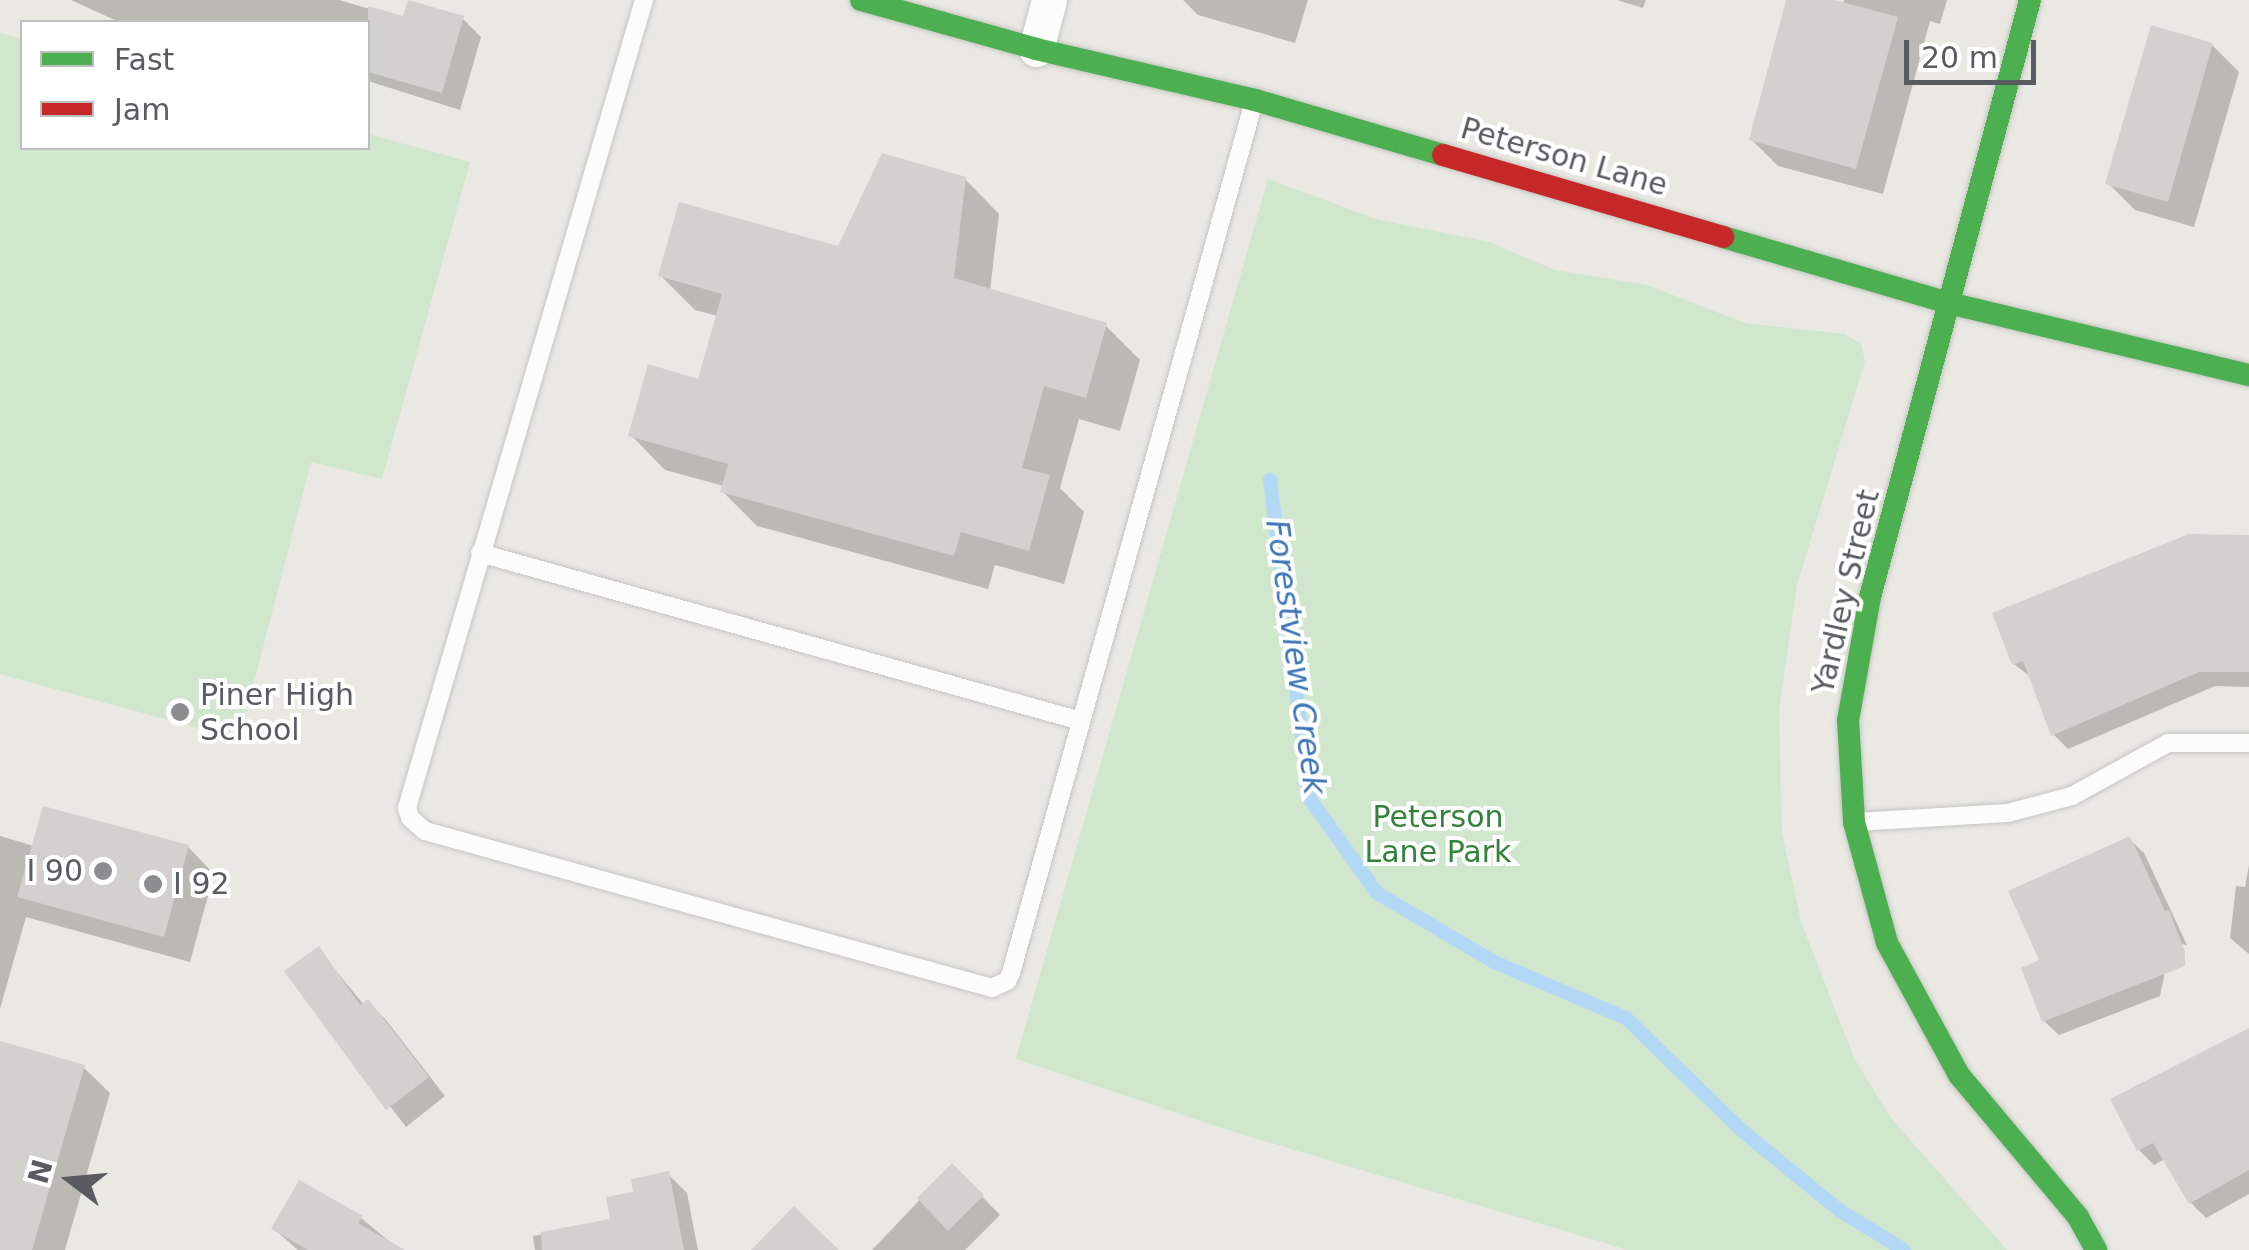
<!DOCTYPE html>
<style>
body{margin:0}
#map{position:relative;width:2249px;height:1250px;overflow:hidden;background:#e9e8e2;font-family:"DejaVu Sans",sans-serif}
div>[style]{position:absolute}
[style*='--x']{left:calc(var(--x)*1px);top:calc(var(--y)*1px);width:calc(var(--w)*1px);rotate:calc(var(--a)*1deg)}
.green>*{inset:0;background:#d0e6cd}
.shadow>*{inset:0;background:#0003}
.stream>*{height:14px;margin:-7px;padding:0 7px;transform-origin:7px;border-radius:7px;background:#b3d8f6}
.building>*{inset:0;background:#d2d1cd}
.roads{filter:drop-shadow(0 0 2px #c5c5c3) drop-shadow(0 0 2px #c5c5c3)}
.lane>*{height:18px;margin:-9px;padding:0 9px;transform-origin:9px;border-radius:9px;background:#fcfcfb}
.street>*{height:35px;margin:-17.5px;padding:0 17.5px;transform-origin:17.5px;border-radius:17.5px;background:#fcfcfb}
.fast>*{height:22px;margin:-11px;padding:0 11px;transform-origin:11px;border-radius:11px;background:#4caf50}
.jam>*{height:22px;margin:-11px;padding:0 11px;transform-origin:11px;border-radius:11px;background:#c62828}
.dots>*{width:28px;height:28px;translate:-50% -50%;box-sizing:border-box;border:5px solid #fff;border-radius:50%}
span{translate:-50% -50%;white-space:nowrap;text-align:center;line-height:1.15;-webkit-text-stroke:8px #fff;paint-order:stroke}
.street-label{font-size:30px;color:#585c61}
.poi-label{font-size:30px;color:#585c61}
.left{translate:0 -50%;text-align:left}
.right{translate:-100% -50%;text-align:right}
.park-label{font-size:30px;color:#34833a}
.water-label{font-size:32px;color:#3e77b8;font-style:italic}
.legend{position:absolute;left:20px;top:20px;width:350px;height:130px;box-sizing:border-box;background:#fff;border:2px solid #bcbec0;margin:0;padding:12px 18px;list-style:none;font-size:30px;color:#585c61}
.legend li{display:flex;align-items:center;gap:20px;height:50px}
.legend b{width:50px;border:2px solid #bcbec0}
.north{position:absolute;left:20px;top:1130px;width:100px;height:100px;-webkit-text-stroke:8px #fff;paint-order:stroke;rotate:286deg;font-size:28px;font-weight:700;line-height:40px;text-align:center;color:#585c61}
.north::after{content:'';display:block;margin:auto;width:35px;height:45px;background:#585c61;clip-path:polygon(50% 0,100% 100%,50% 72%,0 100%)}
.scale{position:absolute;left:1904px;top:40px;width:132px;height:45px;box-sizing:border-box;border:5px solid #585c61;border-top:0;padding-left:12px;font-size:30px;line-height:35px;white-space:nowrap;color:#585c61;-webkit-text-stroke:8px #fff;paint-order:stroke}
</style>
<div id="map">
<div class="green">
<i style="clip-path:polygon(0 33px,22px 39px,22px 148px,368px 148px,368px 134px,470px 162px,382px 479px,311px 462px,244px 721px,219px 734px,0 674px)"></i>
<i style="clip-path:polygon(1268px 179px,1376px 219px,1489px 242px,1555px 270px,1647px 285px,1745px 323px,1845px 334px,1861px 344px,1865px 361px,1797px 585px,1779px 711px,1782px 833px,1801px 922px,1854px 1058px,1891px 1118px,2007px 1250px,1628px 1250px,1228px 1130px,1016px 1059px)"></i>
</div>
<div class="shadow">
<i style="clip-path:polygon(71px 0,339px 0,405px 19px,462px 18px,481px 37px,460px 110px,368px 81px,368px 22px,119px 22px)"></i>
<i style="clip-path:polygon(1183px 0,1308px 0,1295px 43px,1198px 15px)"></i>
<i style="clip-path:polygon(1617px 0,1646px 0,1643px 8px)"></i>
<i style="clip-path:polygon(1789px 0,1843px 5px,1844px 0,1947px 0,1940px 24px,1930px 21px,1883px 194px,1778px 166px,1751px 139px)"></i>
<i style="clip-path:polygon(2212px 45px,2239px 72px,2194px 227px,2135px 210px,2108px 183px)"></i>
<i style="clip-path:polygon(965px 179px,999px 214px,990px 291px,1106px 326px,1140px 360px,1120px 431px,1079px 419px,1060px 488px,1084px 512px,1064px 584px,995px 565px,988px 589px,757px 526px,722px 491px,724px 486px,665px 470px,631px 435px,700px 382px,718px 316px,695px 310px,660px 275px,840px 249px)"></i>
<i style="clip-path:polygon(2249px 538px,2249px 687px,2215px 686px,2068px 749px,2053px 734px,2032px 678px,2014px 664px)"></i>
<i style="clip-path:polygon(0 836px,34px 846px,188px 847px,214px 874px,190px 962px,26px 917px,0 1009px)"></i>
<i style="clip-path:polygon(2129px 839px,2144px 853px,2187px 945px,2171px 943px,2160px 996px,2059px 1035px,2044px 1021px,2043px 962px)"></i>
<i style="clip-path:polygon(2249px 865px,2249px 954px,2230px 938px,2236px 886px,2245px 887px)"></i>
<i style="clip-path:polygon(319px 950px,364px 1005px,368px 1002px,386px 1020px,445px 1096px,406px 1127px,287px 972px)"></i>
<i style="clip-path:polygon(2249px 1031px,2249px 1194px,2206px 1218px,2191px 1203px,2165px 1159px,2154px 1165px,2139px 1150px)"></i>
<i style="clip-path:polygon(0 1043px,83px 1067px,110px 1093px,65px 1250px,0 1250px)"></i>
<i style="clip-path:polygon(952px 1166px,1000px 1215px,965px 1250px,872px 1250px)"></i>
<i style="clip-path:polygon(668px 1174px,687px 1193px,698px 1250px,535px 1250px,533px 1236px,613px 1221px)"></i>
<i style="clip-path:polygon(361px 1218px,400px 1250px,298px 1250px,274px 1229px)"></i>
</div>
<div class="stream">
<i style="--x:1270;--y:480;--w:321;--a:82.9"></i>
<i style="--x:1310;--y:799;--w:115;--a:54.5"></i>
<i style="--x:1377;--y:893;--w:136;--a:30.5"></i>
<i style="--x:1494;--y:962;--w:143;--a:23"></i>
<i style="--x:1626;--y:1018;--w:159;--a:44.2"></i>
<i style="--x:1740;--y:1129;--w:128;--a:39.3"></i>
<i style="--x:1839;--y:1210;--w:76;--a:31.6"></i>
</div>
<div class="building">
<i style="clip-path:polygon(408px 0,464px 16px,442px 93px,368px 72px,368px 6px,403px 16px)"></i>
<i style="clip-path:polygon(1786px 0,1835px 0,1898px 17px,1856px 169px,1749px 140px)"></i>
<i style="clip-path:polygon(2151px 25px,2213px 43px,2168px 202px,2105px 184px)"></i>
<i style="clip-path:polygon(882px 153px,966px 177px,954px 278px,1107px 323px,1086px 398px,1044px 386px,1022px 468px,1050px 475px,1029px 551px,961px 532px,954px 556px,720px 492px,728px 464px,628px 436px,648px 364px,698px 379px,722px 294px,658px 276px,679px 202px,838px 246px)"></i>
<i style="clip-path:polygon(2189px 534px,2249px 535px,2249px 672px,2199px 672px,2051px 736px,2023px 661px,2012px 665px,1992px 613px)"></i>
<i style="clip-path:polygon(43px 806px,189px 845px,164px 937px,17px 897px)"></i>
<i style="clip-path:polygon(2130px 836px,2165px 911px,2169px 910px,2185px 952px,2185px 966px,2042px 1022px,2021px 968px,2039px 960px,2008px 891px)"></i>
<i style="clip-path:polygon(319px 946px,360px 1005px,368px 999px,429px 1077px,386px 1110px,284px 971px)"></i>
<i style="clip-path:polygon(2249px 1028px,2249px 1170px,2189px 1204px,2153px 1143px,2137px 1151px,2110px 1099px)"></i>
<i style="clip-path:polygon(0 1041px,85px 1065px,32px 1250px,0 1250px)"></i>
<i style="clip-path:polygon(952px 1163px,984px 1195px,948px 1231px,917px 1198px)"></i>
<i style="clip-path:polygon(669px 1171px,684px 1250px,542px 1250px,541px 1232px,610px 1219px,606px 1197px,633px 1192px,631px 1179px)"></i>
<i style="clip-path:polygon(299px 1180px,363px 1216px,358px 1223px,405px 1250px,308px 1250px,271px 1229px)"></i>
<i style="clip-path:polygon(794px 1206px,839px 1250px,751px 1250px)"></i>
</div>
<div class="roads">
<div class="lane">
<i style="--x:644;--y:0;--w:842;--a:106.35"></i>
<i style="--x:407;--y:808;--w:10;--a:73"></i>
<i style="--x:410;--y:818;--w:20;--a:41"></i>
<i style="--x:425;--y:831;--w:588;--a:15.48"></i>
<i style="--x:992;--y:988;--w:17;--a:-25"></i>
<i style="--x:1007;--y:981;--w:9;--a:-63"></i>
<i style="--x:1011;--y:973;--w:901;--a:-74.42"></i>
<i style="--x:480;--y:553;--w:624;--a:15.62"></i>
<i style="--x:1856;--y:822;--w:152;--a:-3.4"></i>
<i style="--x:2008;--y:813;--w:66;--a:-14.9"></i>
<i style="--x:2072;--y:796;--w:110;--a:-28.9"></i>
<i style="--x:2168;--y:743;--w:81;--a:0"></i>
</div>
<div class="street">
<i style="--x:1036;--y:49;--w:51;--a:-75.1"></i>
</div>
<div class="fast">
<i style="--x:861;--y:0;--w:182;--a:15.6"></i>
<i style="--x:1036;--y:49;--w:225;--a:13.1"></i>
<i style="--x:1255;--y:100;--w:196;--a:16.3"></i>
<i style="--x:2030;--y:0;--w:618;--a:105"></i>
<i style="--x:1870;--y:597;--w:125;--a:100.1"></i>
<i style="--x:1848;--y:720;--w:102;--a:86.6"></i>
<i style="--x:1854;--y:822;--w:125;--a:74.7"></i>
<i style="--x:1887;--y:943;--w:150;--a:61.4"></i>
<i style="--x:1959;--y:1075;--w:185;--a:50"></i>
<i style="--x:2078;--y:1217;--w:38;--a:61"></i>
<i style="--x:1723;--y:237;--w:235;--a:16.3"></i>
<i style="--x:1949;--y:303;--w:309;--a:13.5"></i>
</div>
<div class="jam">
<i style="--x:1443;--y:155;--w:292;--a:16.3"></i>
</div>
</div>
<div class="dots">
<i style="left:180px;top:712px;background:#8b8d8e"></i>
<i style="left:103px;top:871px;background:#8b8d8e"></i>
<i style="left:153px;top:884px;background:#8b8d8e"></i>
</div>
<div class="street-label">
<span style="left:1564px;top:157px;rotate:16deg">Peterson Lane</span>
<span style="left:1846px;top:592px;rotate:-77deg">Yardley Street</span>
</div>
<div class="poi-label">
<span class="left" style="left:200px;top:712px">Piner High<br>School</span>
<span class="right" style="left:83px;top:871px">I 90</span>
<span class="left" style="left:173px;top:884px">I 92</span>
</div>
<div class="park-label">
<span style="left:1438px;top:834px">Peterson<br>Lane Park</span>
</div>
<div class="water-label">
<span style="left:1296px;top:657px;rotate:82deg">Forestview Creek</span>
</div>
<ul class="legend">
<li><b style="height:12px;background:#4caf50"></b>Fast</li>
<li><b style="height:12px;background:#c62828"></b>Jam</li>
</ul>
<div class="north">N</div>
<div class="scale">20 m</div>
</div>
